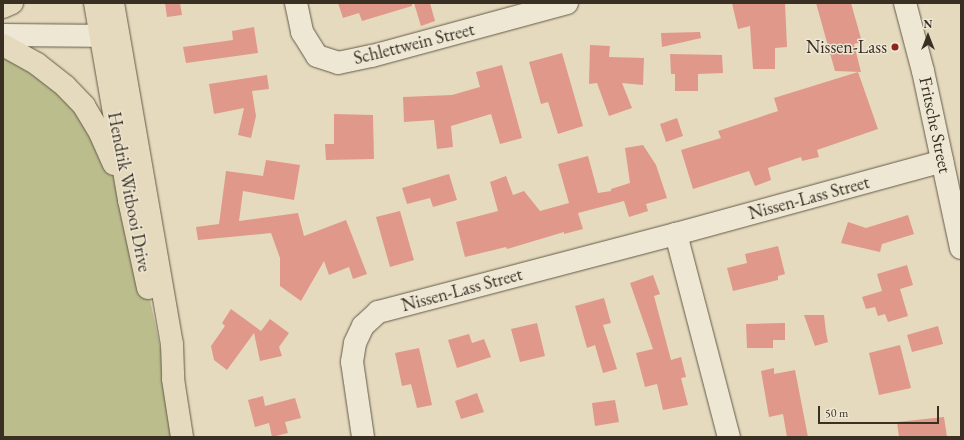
<!DOCTYPE html>
<style>
body{margin:0}
#map{position:relative;width:964px;height:440px;overflow:hidden;background:#e5dabd;font-family:"EB Garamond",serif}
div>[style]{position:absolute}
[style*='--x']{left:calc(var(--x)*1px);top:calc(var(--y)*1px);width:calc(var(--w)*1px);rotate:calc(var(--a)*1deg)}
.green>*{inset:0;background:#bbbd8d}
.building>*{inset:0;background:#e0988b}
.roads{filter:drop-shadow(0 0 1px #645a4a) drop-shadow(0 0 1px #645a4a)}
.minor>*{height:22px;margin:-11px;padding:0 11px;transform-origin:11px;border-radius:11px;background:#eee7d4}
.major>*{height:22px;margin:-11px;padding:0 11px;transform-origin:11px;border-radius:11px;background:#e5dabd}
.dots>*{width:11px;height:11px;translate:-50% -50%;box-sizing:border-box;border:2px solid #eee7d4;border-radius:50%}
span{translate:-50% -50%;white-space:nowrap;text-align:center;line-height:1.15;-webkit-text-stroke:3px #eee7d4;paint-order:stroke}
.street-label{font-size:18px;color:#392f23}
.poi-label{font-size:18px;color:#392f23}
.right{translate:-100% -50%;text-align:right}
.frame{position:absolute;inset:0;border:4px solid #392f23;pointer-events:none}
.north{position:absolute;left:908px;top:16px;width:40px;height:40px;-webkit-text-stroke:3px #eee7d4;paint-order:stroke;rotate:0deg;font-size:11px;font-weight:700;line-height:16px;text-align:center;color:#392f23}
.north::after{content:'';display:block;margin:auto;width:14px;height:18px;background:#392f23;clip-path:polygon(50% 0,100% 100%,50% 72%,0 100%)}
.scale{position:absolute;left:818px;top:406px;width:121px;height:18px;box-sizing:border-box;border:2px solid #392f23;border-top:0;padding-left:5px;font-size:12px;line-height:14px;white-space:nowrap;color:#392f23;-webkit-text-stroke:3px #eee7d4;paint-order:stroke}
</style>
<div id="map">
<div class="green">
<i style="clip-path:polygon(3px 45px,65px 86px,129px 200px,160px 347px,173px 379px,182px 437px,3px 437px)"></i>
</div>
<div class="building">
<i style="clip-path:polygon(165px 3px,180px 3px,182px 15px,167px 17px)"></i>
<i style="clip-path:polygon(338px 3px,412px 3px,412px 6px,362px 21px,359px 13px,343px 18px)"></i>
<i style="clip-path:polygon(414px 3px,430px 3px,435px 21px,421px 26px)"></i>
<i style="clip-path:polygon(732px 3px,785px 3px,787px 47px,775px 48px,775px 69px,753px 69px,750px 26px,738px 29px)"></i>
<i style="clip-path:polygon(816px 3px,851px 3px,862px 42px,854px 44px,861px 72px,835px 71px)"></i>
<i style="clip-path:polygon(254px 27px,258px 53px,186px 63px,183px 47px,233px 40px,232px 31px)"></i>
<i style="clip-path:polygon(700px 32px,701px 38px,662px 47px,661px 33px)"></i>
<i style="clip-path:polygon(590px 45px,610px 46px,609px 57px,644px 58px,643px 85px,622px 83px,632px 108px,609px 116px,597px 83px,589px 84px)"></i>
<i style="clip-path:polygon(562px 53px,583px 126px,558px 134px,548px 102px,541px 104px,529px 62px)"></i>
<i style="clip-path:polygon(670px 54px,722px 55px,723px 73px,698px 74px,698px 91px,675px 91px,675px 74px,671px 74px)"></i>
<i style="clip-path:polygon(502px 65px,522px 138px,500px 144px,491px 114px,451px 126px,453px 147px,437px 149px,434px 120px,404px 122px,403px 97px,452px 95px,480px 87px,476px 72px)"></i>
<i style="clip-path:polygon(858px 72px,878px 129px,817px 150px,819px 157px,802px 161px,801px 157px,768px 168px,771px 180px,755px 186px,749px 171px,693px 189px,681px 150px,721px 138px,718px 131px,778px 111px,774px 98px)"></i>
<i style="clip-path:polygon(267px 75px,269px 89px,252px 91px,256px 116px,251px 138px,238px 135px,244px 108px,214px 114px,209px 84px)"></i>
<i style="clip-path:polygon(334px 114px,373px 115px,374px 159px,326px 160px,325px 144px,334px 144px)"></i>
<i style="clip-path:polygon(677px 118px,683px 136px,666px 142px,660px 124px)"></i>
<i style="clip-path:polygon(643px 145px,656px 165px,667px 198px,646px 204px,648px 211px,629px 217px,624px 201px,578px 213px,583px 229px,564px 234px,564px 232px,507px 249px,506px 247px,465px 257px,456px 222px,498px 211px,490px 182px,506px 176px,513px 195px,524px 191px,540px 211px,569px 203px,558px 164px,588px 156px,598px 193px,611px 191px,611px 189px,630px 183px,625px 148px)"></i>
<i style="clip-path:polygon(266px 160px,300px 165px,294px 200px,243px 191px,239px 221px,298px 213px,304px 236px,346px 220px,367px 274px,353px 279px,349px 267px,329px 275px,324px 261px,301px 301px,280px 286px,280px 258px,271px 233px,198px 240px,196px 227px,219px 224px,226px 171px,263px 176px)"></i>
<i style="clip-path:polygon(449px 174px,457px 200px,433px 207px,430px 198px,407px 204px,402px 188px)"></i>
<i style="clip-path:polygon(400px 211px,414px 260px,390px 267px,376px 217px)"></i>
<i style="clip-path:polygon(908px 215px,914px 234px,882px 244px,880px 252px,841px 243px,848px 222px,866px 228px)"></i>
<i style="clip-path:polygon(778px 246px,785px 274px,778px 276px,778px 280px,733px 291px,727px 268px,747px 263px,745px 254px)"></i>
<i style="clip-path:polygon(907px 265px,913px 285px,900px 289px,908px 316px,888px 322px,885px 314px,878px 316px,875px 307px,866px 309px,862px 297px,882px 291px,877px 274px)"></i>
<i style="clip-path:polygon(653px 275px,660px 294px,654px 296px,671px 360px,681px 357px,686px 377px,681px 378px,688px 405px,663px 410px,657px 384px,645px 387px,636px 353px,653px 349px,630px 283px)"></i>
<i style="clip-path:polygon(604px 298px,611px 323px,603px 325px,617px 369px,603px 373px,595px 345px,587px 348px,575px 306px)"></i>
<i style="clip-path:polygon(231px 309px,261px 331px,270px 319px,289px 333px,279px 347px,282px 356px,260px 361px,254px 333px,227px 370px,214px 360px,211px 346px,225px 326px,222px 323px)"></i>
<i style="clip-path:polygon(804px 315px,824px 315px,826px 332px,828px 342px,815px 346px)"></i>
<i style="clip-path:polygon(537px 323px,545px 356px,520px 362px,511px 329px)"></i>
<i style="clip-path:polygon(785px 323px,785px 340px,773px 340px,773px 348px,747px 348px,746px 324px)"></i>
<i style="clip-path:polygon(938px 326px,943px 344px,912px 352px,907px 335px)"></i>
<i style="clip-path:polygon(469px 334px,472px 343px,484px 339px,491px 357px,457px 368px,448px 340px)"></i>
<i style="clip-path:polygon(900px 345px,911px 388px,879px 395px,869px 353px)"></i>
<i style="clip-path:polygon(419px 348px,432px 405px,417px 408px,411px 384px,402px 386px,395px 353px)"></i>
<i style="clip-path:polygon(774px 368px,774px 374px,795px 370px,808px 437px,787px 437px,783px 414px,769px 417px,761px 371px)"></i>
<i style="clip-path:polygon(477px 393px,484px 412px,461px 419px,455px 401px)"></i>
<i style="clip-path:polygon(263px 396px,265px 406px,295px 398px,301px 418px,285px 422px,288px 433px,272px 437px,269px 423px,255px 427px,248px 400px)"></i>
<i style="clip-path:polygon(615px 400px,619px 422px,595px 426px,592px 403px)"></i>
<i style="clip-path:polygon(944px 417px,947px 437px,899px 437px,897px 422px)"></i>
</div>
<div class="roads">
<div class="minor">
<i style="--x:296;--y:3;--w:30;--a:78"></i>
<i style="--x:302;--y:32;--w:28;--a:58"></i>
<i style="--x:317;--y:56;--w:22;--a:18"></i>
<i style="--x:338;--y:63;--w:35;--a:-12"></i>
<i style="--x:372;--y:56;--w:202;--a:-15.2"></i>
<i style="--x:905;--y:3;--w:70;--a:75.2"></i>
<i style="--x:923;--y:71;--w:181;--a:77.9"></i>
<i style="--x:3;--y:35;--w:115;--a:0.5"></i>
<i style="--x:676;--y:234;--w:210;--a:75.4"></i>
<i style="--x:363;--y:437;--w:76;--a:-98.3"></i>
<i style="--x:352;--y:362;--w:19;--a:-81"></i>
<i style="--x:355;--y:343;--w:19;--a:-65"></i>
<i style="--x:363;--y:326;--w:21;--a:-43"></i>
<i style="--x:378;--y:312;--w:308;--a:-14.7"></i>
<i style="--x:676;--y:234;--w:276;--a:-15.3"></i>
</div>
<div class="major">
<i style="--x:95;--y:3;--w:200;--a:80.2"></i>
<i style="--x:129;--y:200;--w:90;--a:77.8"></i>
<i style="--x:113;--y:3;--w:346;--a:80.2"></i>
<i style="--x:172;--y:344;--w:35;--a:88"></i>
<i style="--x:173;--y:379;--w:59;--a:81.2"></i>
<i style="--x:3;--y:7;--w:10;--a:-24"></i>
<i style="--x:3;--y:45;--w:39;--a:29"></i>
<i style="--x:37;--y:64;--w:36;--a:38"></i>
<i style="--x:65;--y:86;--w:28;--a:46"></i>
<i style="--x:84;--y:106;--w:31;--a:59"></i>
<i style="--x:100;--y:133;--w:34;--a:66"></i>
</div>
</div>
<div class="dots">
<i style="left:895px;top:47px;background:#8f2418"></i>
</div>
<div class="street-label">
<span style="left:414px;top:44px;rotate:-14deg">Schlettwein Street</span>
<span style="left:935px;top:125px;rotate:78deg">Fritsche Street</span>
<span style="left:129px;top:192px;rotate:79deg">Hendrik Witbooi Drive</span>
<span style="left:809px;top:198px;rotate:-15deg">Nissen-Lass Street</span>
<span style="left:462px;top:290px;rotate:-15deg">Nissen-Lass Street</span>
</div>
<div class="poi-label">
<span class="right" style="left:887px;top:47px">Nissen-Lass</span>
</div>
<div class="frame"></div>
<div class="north">N</div>
<div class="scale">50 m</div>
</div>
